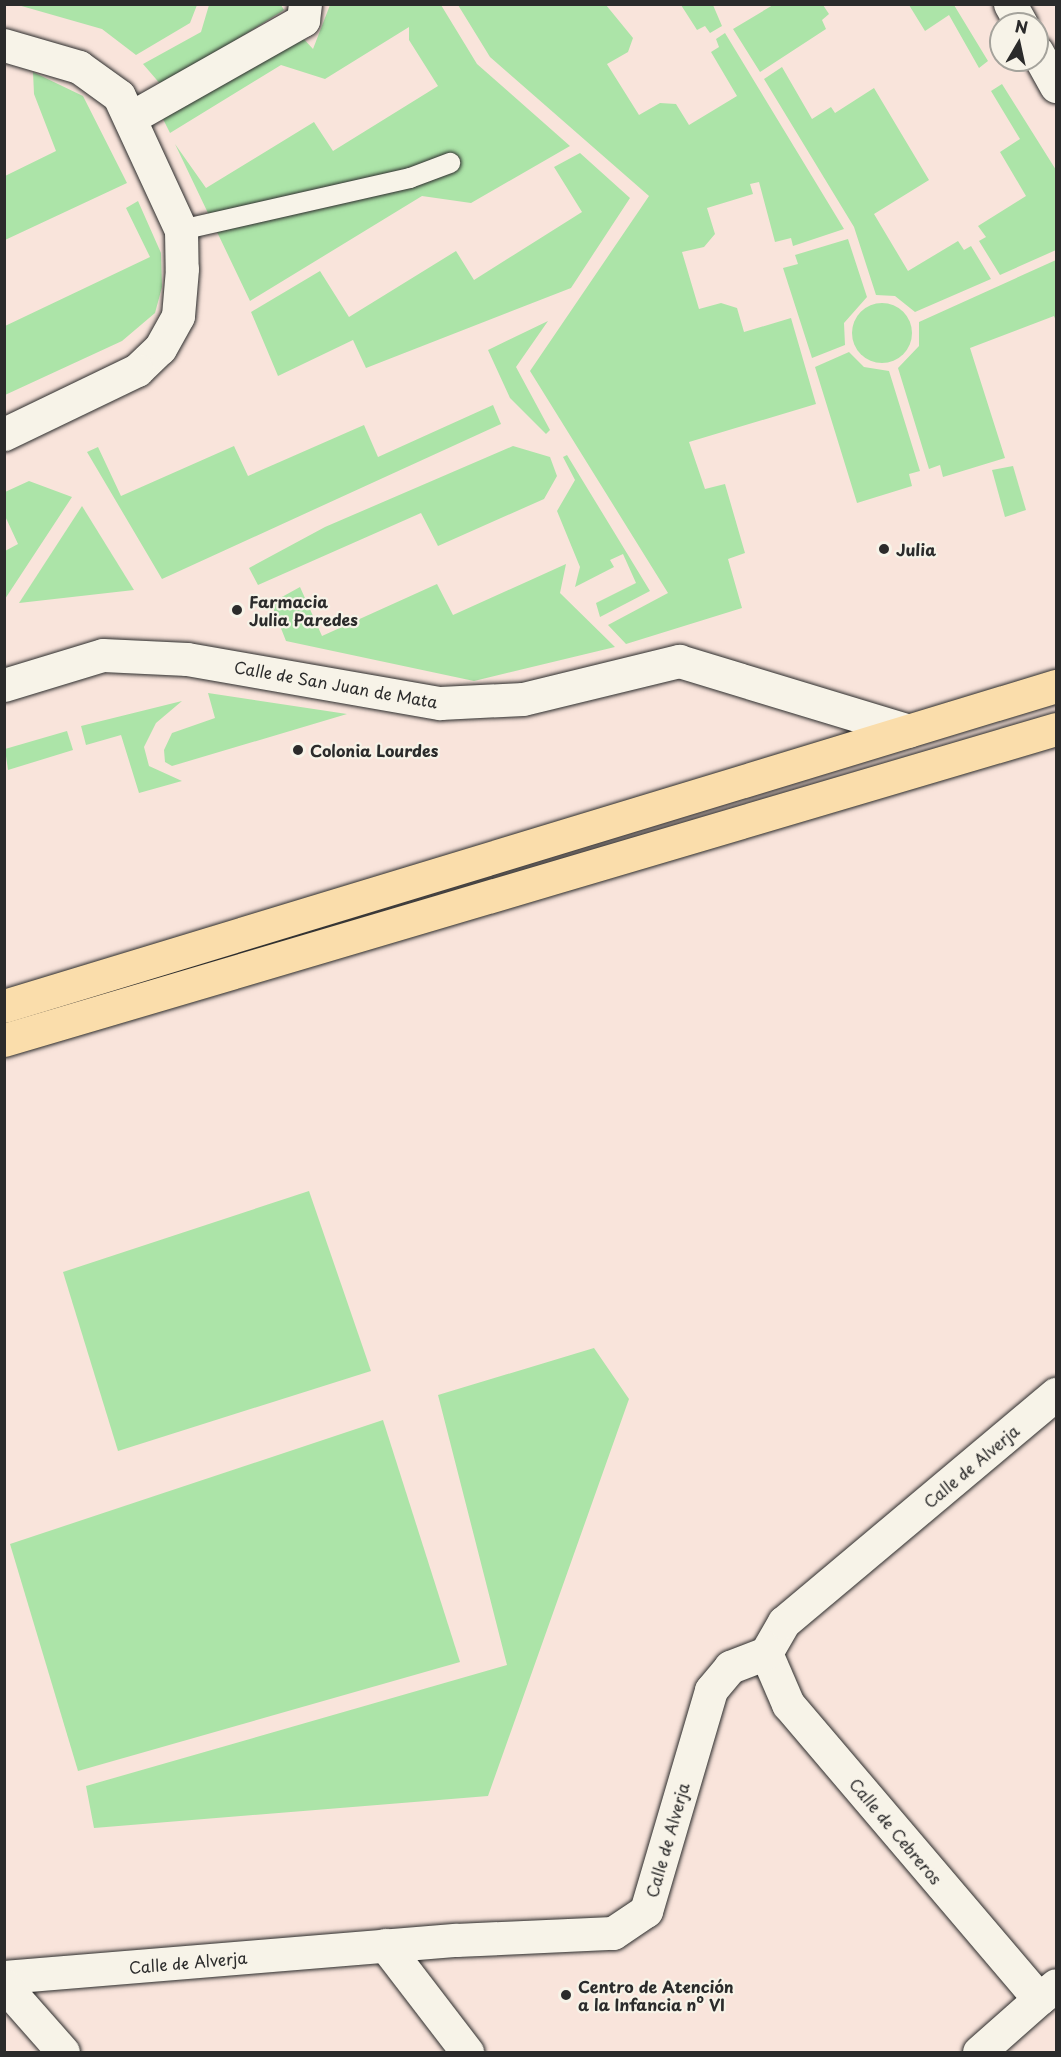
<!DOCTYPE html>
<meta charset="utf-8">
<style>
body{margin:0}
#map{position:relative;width:1061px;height:2057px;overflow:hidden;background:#f9e4db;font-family:"Playpen Sans",sans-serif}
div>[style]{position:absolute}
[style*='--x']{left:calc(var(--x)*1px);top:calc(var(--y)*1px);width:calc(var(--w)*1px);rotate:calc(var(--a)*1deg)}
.green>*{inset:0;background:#ace4a8}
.round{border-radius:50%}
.roads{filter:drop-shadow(0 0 2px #2b2b2b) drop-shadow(0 0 2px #2b2b2b)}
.lane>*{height:20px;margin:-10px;padding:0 10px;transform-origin:10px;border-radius:10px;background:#f7f3e8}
.street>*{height:33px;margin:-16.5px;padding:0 16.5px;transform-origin:16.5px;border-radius:16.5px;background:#f7f3e8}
.highway>*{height:33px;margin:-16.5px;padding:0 16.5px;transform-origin:16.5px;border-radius:16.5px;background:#faddab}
.dots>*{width:16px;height:16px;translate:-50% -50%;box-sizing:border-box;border:3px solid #f7f3e8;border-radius:50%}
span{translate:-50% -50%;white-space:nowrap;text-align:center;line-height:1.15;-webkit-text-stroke:4.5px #f7f3e8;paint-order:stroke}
.poi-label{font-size:16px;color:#2b2b2b;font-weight:700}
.left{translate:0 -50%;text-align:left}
.street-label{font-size:16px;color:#2b2b2b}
.frame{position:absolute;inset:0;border:6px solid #2b2b2b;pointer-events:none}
.north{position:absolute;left:989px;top:12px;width:60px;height:60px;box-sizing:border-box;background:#f7f3e8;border:2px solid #a5a39c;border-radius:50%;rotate:9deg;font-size:16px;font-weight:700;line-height:24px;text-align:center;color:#2b2b2b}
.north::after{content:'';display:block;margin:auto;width:21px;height:27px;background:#2b2b2b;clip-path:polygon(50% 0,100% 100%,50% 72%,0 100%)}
</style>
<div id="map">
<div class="green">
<i style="clip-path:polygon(18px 5px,197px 5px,190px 23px,136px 55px,102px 29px)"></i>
<i style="clip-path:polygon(209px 5px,281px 5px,284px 10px,162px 86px,143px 64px,201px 32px)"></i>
<i style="clip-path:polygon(330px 5px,441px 5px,477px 64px,570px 146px,471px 203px,422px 196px,250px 301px,175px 144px,206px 188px,314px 122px,333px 151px,438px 86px,409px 40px,409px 27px,325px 79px,281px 65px,170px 133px,162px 117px,302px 37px,313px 49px)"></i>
<i style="clip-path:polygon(458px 5px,606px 5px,633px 38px,628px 52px,607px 64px,639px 115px,660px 103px,676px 104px,689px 125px,737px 96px,711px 52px,719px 47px,716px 39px,725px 33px,844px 229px,793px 246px,791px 238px,775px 242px,759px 182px,750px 184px,753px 194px,707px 208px,715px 234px,704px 247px,682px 252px,699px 309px,721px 303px,737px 308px,744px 332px,791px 318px,816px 404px,689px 442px,705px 489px,725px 484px,745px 553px,728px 559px,742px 608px,626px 644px,608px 625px,668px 593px,530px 371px,649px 196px,490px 57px)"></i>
<i style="clip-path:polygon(681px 5px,713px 5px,722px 26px,710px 33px,705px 26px,697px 30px)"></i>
<i style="clip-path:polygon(773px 5px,823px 5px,829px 14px,822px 20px,826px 29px,760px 72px,733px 29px)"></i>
<i style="clip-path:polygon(909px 5px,954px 5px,988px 61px,979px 68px,949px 15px,925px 31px)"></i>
<i style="clip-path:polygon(782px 67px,812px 119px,831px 107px,835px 113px,874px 88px,929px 180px,874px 214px,908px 271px,958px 241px,964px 250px,971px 246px,991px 279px,915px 312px,895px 296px,876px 295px,854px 227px,764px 79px)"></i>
<i style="clip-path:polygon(33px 72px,83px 96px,127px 183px,5px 240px,5px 176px,56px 151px,34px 94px)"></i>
<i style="clip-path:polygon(1002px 84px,1056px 170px,1056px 250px,1000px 275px,979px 241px,986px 237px,978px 226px,1026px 196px,1000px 152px,1020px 139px,991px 91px)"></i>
<i style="clip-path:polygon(580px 153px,630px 198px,571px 288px,366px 368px,353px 340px,278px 376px,251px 312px,320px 271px,349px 317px,456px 251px,474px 280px,582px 212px,554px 167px)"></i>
<i style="clip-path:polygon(138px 201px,161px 253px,162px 287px,155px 313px,122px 341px,5px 395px,5px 326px,150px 257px,126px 208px)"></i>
<i style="clip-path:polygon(848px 239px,867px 297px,844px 323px,845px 345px,812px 358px,783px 268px,798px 264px,795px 255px)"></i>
<i style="clip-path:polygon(1056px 260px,1056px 321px,1054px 316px,970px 348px,1005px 458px,943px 477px,940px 465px,929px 469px,898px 368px,919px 346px,919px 322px)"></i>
<i class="round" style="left:852px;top:303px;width:60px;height:60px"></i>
<i style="clip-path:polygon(548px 321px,516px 367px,550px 430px,546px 434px,510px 398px,488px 350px)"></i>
<i style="clip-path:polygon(849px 352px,864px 367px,889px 371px,920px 471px,909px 474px,912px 486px,857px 503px,815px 367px)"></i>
<i style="clip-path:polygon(493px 405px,501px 424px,162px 579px,87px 452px,98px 447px,121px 496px,234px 446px,248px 476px,364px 425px,378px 457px)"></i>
<i style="clip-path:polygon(513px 446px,550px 457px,557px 476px,544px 499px,438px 546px,421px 513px,258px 585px,249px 568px,325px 527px)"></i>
<i style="clip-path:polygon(567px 455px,650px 591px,600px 617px,596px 603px,636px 583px,623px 554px,610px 560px,614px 567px,575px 587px,580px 567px,557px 511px,575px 480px,563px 457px)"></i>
<i style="clip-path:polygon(1013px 466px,1026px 510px,1005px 517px,992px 470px)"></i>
<i style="clip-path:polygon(29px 481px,72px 497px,5px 599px,5px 551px,18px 544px,5px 516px,5px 492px)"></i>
<i style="clip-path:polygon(82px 506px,134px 590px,19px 603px)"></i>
<i style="clip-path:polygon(566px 564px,560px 593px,615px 647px,474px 681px,286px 641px,271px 603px,300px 587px,322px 636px,437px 584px,453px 615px)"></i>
<i style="clip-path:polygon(208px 693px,347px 714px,172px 766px,165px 762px,164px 750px,172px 733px,215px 718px)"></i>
<i style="clip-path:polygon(182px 701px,156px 723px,144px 747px,149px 766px,182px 781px,139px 793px,121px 735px,86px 745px,81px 726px)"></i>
<i style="clip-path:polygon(67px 731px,73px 750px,8px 770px,5px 749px)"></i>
<i style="clip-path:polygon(309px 1191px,371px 1371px,118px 1451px,63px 1272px)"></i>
<i style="clip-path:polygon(594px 1348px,629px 1399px,488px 1796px,94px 1828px,86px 1786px,507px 1665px,438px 1395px)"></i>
<i style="clip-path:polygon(383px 1420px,460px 1662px,78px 1771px,10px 1544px)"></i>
</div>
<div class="roads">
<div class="lane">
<i style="--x:181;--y:230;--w:235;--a:-12.8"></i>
<i style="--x:410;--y:178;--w:43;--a:-20.6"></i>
</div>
<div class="street">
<i style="--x:1010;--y:4;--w:23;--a:61"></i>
<i style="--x:4;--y:45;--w:78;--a:16.3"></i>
<i style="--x:79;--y:67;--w:49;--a:35.9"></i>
<i style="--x:119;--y:96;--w:148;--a:65.2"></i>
<i style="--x:181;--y:230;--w:39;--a:89"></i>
<i style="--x:182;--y:269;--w:47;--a:94.9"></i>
<i style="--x:178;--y:316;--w:37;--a:119"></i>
<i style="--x:160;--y:348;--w:32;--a:136"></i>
<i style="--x:137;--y:370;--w:148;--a:154.3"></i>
<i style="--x:1037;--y:52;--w:39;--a:61"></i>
<i style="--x:130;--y:118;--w:199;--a:-29.5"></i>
<i style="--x:303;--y:20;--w:16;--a:-83"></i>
<i style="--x:4;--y:685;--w:103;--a:-16.9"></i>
<i style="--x:103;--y:655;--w:84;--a:2.7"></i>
<i style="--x:187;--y:659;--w:257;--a:9.9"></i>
<i style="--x:440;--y:703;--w:83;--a:-2.8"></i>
<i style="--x:523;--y:699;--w:161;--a:-13.7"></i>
<i style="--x:679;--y:661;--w:240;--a:16.9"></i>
<i style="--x:766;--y:1653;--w:56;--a:66.7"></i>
<i style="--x:788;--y:1704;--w:387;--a:49.6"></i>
<i style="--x:1039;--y:1999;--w:22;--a:-39"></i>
<i style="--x:385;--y:1945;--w:135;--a:52.5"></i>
<i style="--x:4;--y:1977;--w:454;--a:-4.7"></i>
<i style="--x:456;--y:1940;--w:157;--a:-2.6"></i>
<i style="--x:613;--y:1933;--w:40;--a:-34"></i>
<i style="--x:646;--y:1911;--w:230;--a:-73.6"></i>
<i style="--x:711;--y:1690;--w:30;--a:-50"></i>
<i style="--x:730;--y:1667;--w:39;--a:-21"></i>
<i style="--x:766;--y:1653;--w:36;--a:-60"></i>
<i style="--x:784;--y:1622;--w:355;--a:-40"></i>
<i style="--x:4;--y:1985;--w:89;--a:48.6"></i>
<i style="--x:979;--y:2052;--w:80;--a:-41.5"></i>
</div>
<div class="highway">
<i style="--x:4;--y:1006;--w:1100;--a:-16.92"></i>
<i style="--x:4;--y:1040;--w:1097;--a:-16.47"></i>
</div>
</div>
<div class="dots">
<i style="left:884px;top:549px;background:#2b2b2b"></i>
<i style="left:237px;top:610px;background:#2b2b2b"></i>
<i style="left:298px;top:750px;background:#2b2b2b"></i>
<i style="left:566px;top:1995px;background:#2b2b2b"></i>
</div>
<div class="poi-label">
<span class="left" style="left:896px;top:549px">Julia</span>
<span class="left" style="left:249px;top:610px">Farmacia<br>Julia Paredes</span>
<span class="left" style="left:310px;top:750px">Colonia Lourdes</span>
<span class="left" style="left:578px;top:1995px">Centro de Atención<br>a la Infancia nº VI</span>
</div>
<div class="street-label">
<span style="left:336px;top:684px;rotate:10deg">Calle de San Juan de Mata</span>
<span style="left:971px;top:1466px;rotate:-40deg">Calle de Alverja</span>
<span style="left:896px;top:1831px;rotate:50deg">Calle de Cebreros</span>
<span style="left:667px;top:1840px;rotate:-74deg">Calle de Alverja</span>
<span style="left:188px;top:1962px;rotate:-5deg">Calle de Alverja</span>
</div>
<div class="frame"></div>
<div class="north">N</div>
</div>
